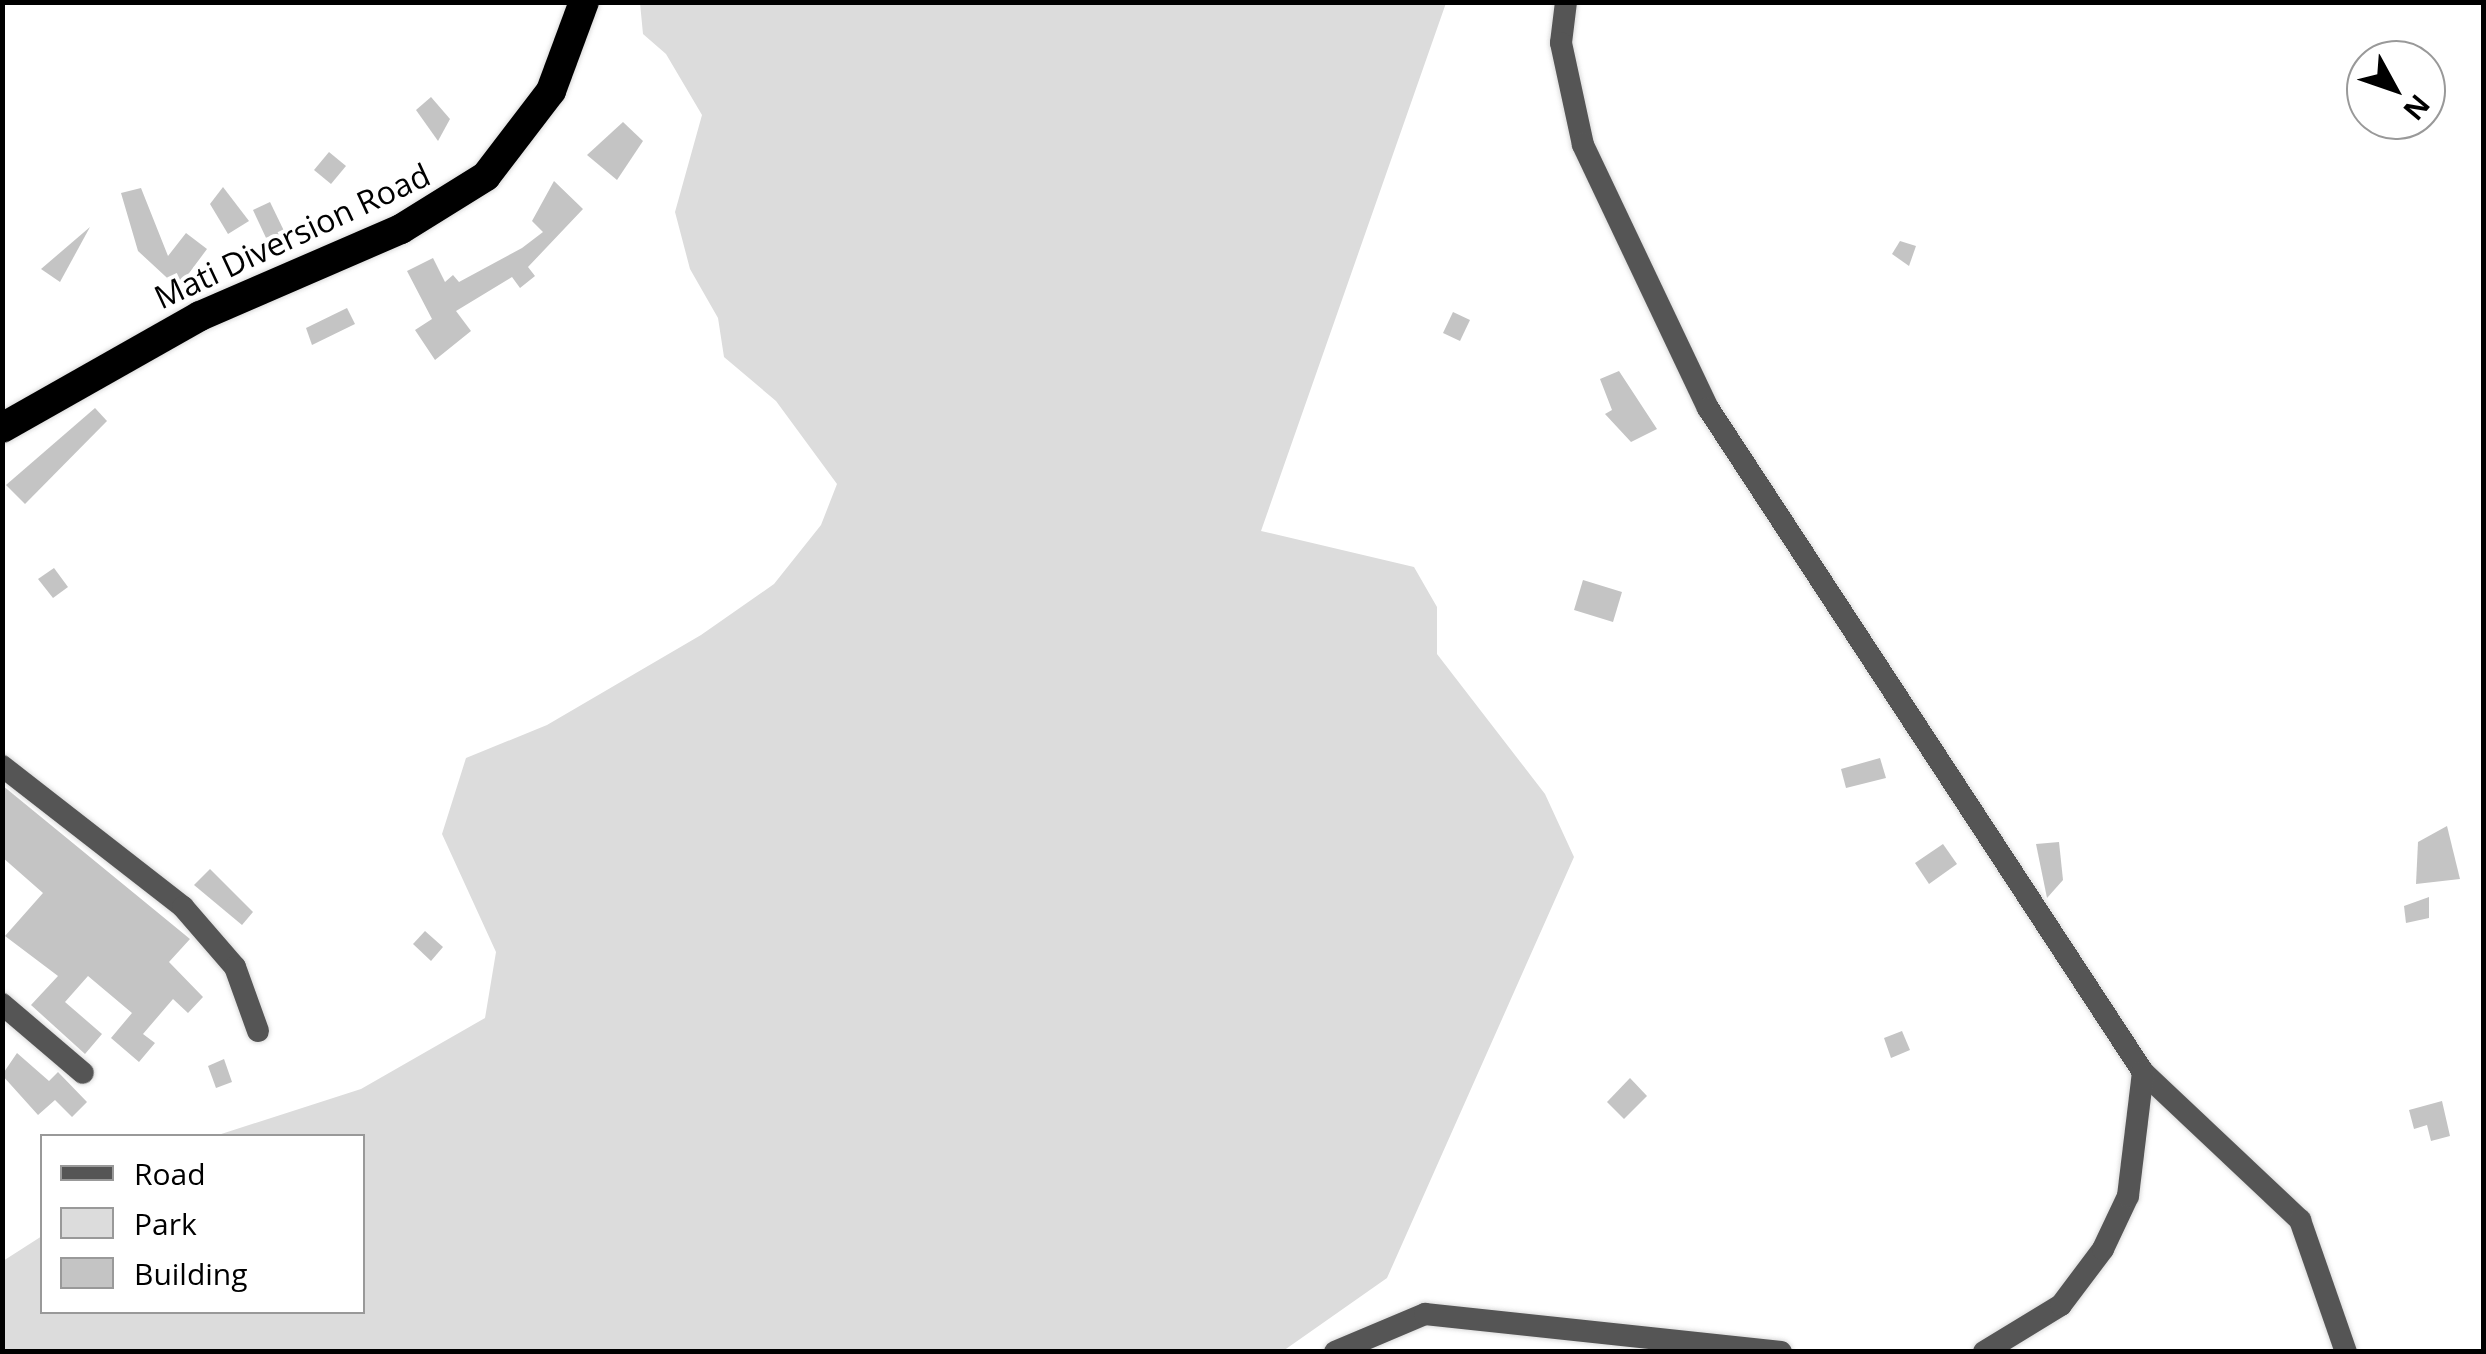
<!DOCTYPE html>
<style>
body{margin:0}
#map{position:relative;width:2486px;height:1354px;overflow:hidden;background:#fff;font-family:"Open Sans",sans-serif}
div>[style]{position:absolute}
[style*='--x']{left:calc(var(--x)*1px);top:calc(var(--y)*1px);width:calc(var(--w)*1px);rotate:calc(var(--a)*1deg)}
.green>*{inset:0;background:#dcdcdc}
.building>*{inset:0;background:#c4c4c4}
.roads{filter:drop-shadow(0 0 2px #dbdbdb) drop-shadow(0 0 2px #dbdbdb)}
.minor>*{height:22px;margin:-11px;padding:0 11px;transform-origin:11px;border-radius:11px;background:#555}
.highway>*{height:30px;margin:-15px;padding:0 15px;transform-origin:15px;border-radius:15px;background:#000}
span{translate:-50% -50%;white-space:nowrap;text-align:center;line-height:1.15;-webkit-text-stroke:8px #fff;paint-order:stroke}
.street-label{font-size:32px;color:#000}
.frame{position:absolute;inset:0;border:5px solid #000;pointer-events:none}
.legend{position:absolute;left:40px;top:1134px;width:325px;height:180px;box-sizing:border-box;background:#fff;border:2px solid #999;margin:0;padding:12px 18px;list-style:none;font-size:30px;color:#000}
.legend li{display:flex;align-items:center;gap:20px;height:50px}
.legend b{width:50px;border:2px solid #999}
.north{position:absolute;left:2346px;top:40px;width:100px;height:100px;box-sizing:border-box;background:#fff;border:2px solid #999;border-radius:50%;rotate:130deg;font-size:28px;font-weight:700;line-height:40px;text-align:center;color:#000}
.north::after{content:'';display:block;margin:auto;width:35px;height:45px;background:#000;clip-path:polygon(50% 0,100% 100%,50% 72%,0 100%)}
</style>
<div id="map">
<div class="green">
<i style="clip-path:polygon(640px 3px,1446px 3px,1261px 531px,1414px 567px,1437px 607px,1437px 654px,1545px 794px,1574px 857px,1387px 1278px,1283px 1351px,3px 1351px,3px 1261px,42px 1236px,42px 1312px,362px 1312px,362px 1136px,215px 1136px,361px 1089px,485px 1018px,496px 952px,442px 834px,466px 758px,547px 725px,701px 635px,774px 584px,821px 525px,837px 484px,776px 401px,724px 357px,718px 318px,690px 269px,675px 212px,702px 115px,666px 54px,643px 34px)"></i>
</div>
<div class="building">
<i style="clip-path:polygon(431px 97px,450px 119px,438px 141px,416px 110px)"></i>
<i style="clip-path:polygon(623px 122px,643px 141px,617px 180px,587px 155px)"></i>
<i style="clip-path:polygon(329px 152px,346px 166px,331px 184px,314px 170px)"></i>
<i style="clip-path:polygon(554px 181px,583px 209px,528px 267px,535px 276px,520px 288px,512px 277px,456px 311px,471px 331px,435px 360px,415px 330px,432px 319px,407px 271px,433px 258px,445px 282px,453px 275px,459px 282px,522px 248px,543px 232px,532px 221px)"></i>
<i style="clip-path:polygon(223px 187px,249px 221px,228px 234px,210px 204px)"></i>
<i style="clip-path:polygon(141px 188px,168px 256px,186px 233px,207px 249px,178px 288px,138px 251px,121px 193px)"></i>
<i style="clip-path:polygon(270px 202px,286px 235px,267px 240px,253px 210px)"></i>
<i style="clip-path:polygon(90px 227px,60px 282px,41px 269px)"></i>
<i style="clip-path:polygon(1900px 241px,1916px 246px,1909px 266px,1892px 254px)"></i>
<i style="clip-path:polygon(347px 308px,355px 324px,312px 345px,306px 328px)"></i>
<i style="clip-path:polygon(1453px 312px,1470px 320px,1460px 341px,1443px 333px)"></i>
<i style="clip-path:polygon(1619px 371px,1657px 429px,1631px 442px,1605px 414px,1612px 410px,1600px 379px)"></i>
<i style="clip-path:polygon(95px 408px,107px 421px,25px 504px,6px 485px)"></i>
<i style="clip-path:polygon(54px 568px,68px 587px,53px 598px,38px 579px)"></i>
<i style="clip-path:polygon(1583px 580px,1622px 592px,1613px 622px,1574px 610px)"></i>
<i style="clip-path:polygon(1880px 758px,1886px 778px,1846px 788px,1841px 769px)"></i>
<i style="clip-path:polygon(2px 785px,190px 939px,169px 962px,203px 997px,188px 1013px,173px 999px,143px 1034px,155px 1043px,139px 1062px,111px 1038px,132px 1013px,88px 976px,65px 1002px,102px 1034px,85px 1054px,31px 1005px,58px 976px,5px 936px,43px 893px,2px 857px)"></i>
<i style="clip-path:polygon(2447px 826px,2460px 879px,2416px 884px,2418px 842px)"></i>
<i style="clip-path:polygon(2059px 842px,2063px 880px,2047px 898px,2036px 844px)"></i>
<i style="clip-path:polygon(1943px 844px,1957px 864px,1929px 884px,1915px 863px)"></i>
<i style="clip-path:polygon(210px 869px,253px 912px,242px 925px,194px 885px)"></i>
<i style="clip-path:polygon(2429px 897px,2429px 918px,2406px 923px,2404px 906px)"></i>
<i style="clip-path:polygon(425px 931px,443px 947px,431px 961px,413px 944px)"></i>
<i style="clip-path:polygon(1902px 1031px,1910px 1050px,1891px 1058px,1884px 1038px)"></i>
<i style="clip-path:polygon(17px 1053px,49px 1081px,58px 1072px,87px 1102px,72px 1117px,55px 1100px,38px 1115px,2px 1075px)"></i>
<i style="clip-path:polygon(224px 1059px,232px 1082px,216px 1088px,208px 1066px)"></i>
<i style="clip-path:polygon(1630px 1078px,1647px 1096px,1624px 1119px,1607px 1102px)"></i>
<i style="clip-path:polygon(2442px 1101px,2450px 1136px,2431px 1141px,2427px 1125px,2414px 1129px,2409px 1110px)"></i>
</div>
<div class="roads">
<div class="minor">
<i style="--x:1566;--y:2;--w:41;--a:97"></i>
<i style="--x:1561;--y:43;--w:104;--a:77.8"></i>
<i style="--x:1583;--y:145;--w:291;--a:64.6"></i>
<i style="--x:1708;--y:408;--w:794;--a:56.77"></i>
<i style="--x:2143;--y:1072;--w:216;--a:43.3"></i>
<i style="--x:2300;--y:1220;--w:140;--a:70.8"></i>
<i style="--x:2;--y:766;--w:229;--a:37.9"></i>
<i style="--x:183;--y:907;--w:79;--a:49.1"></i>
<i style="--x:235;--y:967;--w:68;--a:70.2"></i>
<i style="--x:2;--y:1004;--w:106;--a:40.4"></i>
<i style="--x:1335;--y:1352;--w:98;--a:-22.9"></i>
<i style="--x:1425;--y:1314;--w:358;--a:6.1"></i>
<i style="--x:1984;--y:1352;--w:90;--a:-31.4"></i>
<i style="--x:2061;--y:1305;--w:70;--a:-53.1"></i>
<i style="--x:2103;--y:1249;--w:59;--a:-64.7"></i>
<i style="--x:2128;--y:1196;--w:125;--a:-83.1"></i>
</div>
<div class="highway">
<i style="--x:2;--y:428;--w:227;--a:-29.5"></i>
<i style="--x:200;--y:316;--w:219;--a:-23.4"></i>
<i style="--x:401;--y:229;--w:100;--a:-31.9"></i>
<i style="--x:486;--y:176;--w:107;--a:-52.6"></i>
<i style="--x:551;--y:91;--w:95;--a:-69.7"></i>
</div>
</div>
<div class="street-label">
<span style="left:292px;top:236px;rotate:-25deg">Mati Diversion Road</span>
</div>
<div class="frame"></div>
<ul class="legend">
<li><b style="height:12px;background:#555"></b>Road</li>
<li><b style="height:28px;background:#dcdcdc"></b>Park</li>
<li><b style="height:28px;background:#c4c4c4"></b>Building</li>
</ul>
<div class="north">N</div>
</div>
